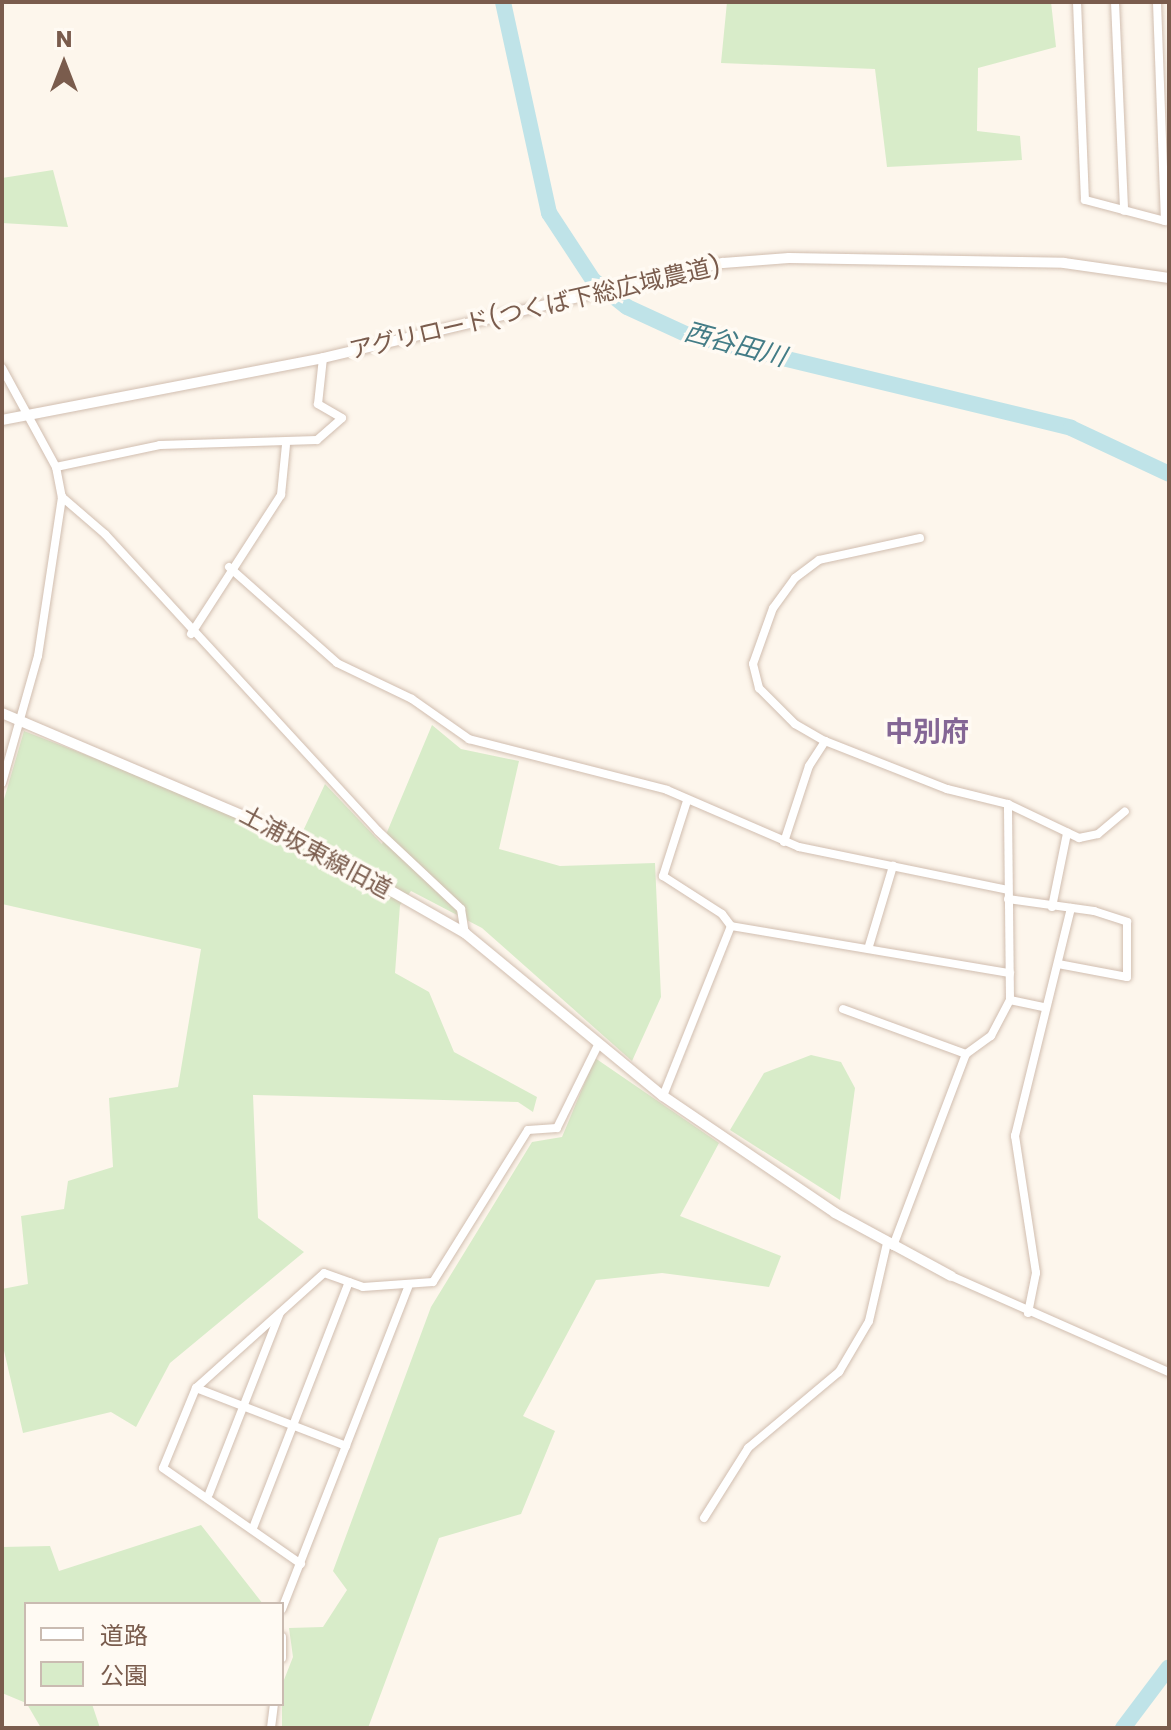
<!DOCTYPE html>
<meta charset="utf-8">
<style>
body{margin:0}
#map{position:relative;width:1171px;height:1730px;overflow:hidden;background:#fdf6ec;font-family:Poppins,"Noto Sans JP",sans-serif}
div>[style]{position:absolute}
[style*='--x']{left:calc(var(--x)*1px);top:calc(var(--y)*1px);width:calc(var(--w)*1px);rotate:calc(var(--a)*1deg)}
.green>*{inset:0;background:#d8ecc9}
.river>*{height:16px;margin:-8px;padding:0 8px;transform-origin:8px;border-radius:8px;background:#bfe3e8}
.roads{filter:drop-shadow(0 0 2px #d1beb0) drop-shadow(0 0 2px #d1beb0)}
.minor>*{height:8px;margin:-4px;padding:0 4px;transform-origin:4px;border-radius:4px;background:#fff}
.tertiary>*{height:10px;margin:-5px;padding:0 5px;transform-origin:5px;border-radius:5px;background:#fff}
span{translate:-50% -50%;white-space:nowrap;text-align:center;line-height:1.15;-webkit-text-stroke:7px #fffaf3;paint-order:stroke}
.street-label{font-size:24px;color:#7a5c4d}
.water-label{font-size:26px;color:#437c86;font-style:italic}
.quarter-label{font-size:28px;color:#846695;font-weight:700}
.frame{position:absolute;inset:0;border:4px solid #7a5c4d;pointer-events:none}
.legend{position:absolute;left:24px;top:1602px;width:260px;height:104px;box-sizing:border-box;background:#fffaf3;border:2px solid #cabbb1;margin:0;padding:10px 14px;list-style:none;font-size:24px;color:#7a5c4d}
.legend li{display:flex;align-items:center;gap:16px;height:40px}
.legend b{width:40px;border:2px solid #cabbb1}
.north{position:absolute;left:24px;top:24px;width:80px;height:80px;-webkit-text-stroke:6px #fffaf3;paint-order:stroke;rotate:0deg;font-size:22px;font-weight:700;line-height:32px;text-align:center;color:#7a5c4d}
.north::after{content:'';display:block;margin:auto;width:28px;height:36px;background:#7a5c4d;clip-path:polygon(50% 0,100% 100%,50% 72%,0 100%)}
</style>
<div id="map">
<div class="green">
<i style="clip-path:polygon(727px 2px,1051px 2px,1056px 47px,978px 68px,977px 131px,1020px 136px,1022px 160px,887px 167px,875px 69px,721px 63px)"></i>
<i style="clip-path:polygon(53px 170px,68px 227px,2px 223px,2px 178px)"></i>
<i style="clip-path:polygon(432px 725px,461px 749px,519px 761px,499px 849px,560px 866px,655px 863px,661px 997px,632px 1061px,482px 928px,411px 891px,400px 905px,395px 973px,429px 992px,454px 1052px,537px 1097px,533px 1112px,518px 1102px,253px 1095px,258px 1218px,304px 1252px,170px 1363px,136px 1427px,111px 1412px,23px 1433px,2px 1342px,2px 1289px,28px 1284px,21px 1216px,64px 1209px,68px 1181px,113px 1167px,109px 1098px,178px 1087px,201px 949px,2px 904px,2px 806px,24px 731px,164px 785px,296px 846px,325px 784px,382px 844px)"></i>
<i style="clip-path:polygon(811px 1055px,841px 1062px,855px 1088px,840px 1200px,730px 1130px,764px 1073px)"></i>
<i style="clip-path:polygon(595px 1058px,719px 1143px,680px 1216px,781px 1256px,769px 1287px,662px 1273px,596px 1280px,523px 1416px,555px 1431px,521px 1514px,439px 1538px,368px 1728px,282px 1728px,282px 1685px,293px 1657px,289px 1628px,323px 1627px,347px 1590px,333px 1571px,431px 1307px,532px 1142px,562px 1137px)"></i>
<i style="clip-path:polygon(201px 1525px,263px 1604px,26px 1604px,26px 1703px,2px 1693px,2px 1547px,50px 1546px,59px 1571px)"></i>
<i style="clip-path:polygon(27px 1704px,92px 1704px,100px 1728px,41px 1728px)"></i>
</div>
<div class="river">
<i style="--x:503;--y:2;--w:216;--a:77.7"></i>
<i style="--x:549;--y:213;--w:80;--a:56.7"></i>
<i style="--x:593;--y:280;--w:43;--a:38.5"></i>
<i style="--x:627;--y:307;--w:67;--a:24.7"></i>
<i style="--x:688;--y:335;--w:394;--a:13.6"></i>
<i style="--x:1071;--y:428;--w:108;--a:25.1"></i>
<i style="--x:1123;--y:1728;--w:76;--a:-53"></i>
</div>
<div class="roads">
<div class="minor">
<i style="--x:1077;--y:2;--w:198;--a:87.7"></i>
<i style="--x:1085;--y:200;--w:83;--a:14.7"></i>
<i style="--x:1165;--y:221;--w:219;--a:-92.1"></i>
<i style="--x:1115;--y:2;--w:209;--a:87.5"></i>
<i style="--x:2;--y:368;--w:113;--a:61.4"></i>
<i style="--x:56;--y:467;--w:31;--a:79"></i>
<i style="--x:62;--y:497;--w:57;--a:40.7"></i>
<i style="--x:105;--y:534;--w:403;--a:47.4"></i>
<i style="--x:378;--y:831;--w:114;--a:43.2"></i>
<i style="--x:461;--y:909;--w:24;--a:81"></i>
<i style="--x:56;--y:467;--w:106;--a:-11.9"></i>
<i style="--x:160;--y:445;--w:157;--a:-1.8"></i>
<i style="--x:317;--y:440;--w:33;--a:-41"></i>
<i style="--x:342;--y:418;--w:28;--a:-150"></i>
<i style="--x:318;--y:404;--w:46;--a:-83.8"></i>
<i style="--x:920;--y:538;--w:103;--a:167.7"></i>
<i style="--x:819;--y:560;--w:30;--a:143"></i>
<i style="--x:795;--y:578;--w:37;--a:126"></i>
<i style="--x:773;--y:608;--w:59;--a:109.7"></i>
<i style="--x:753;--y:664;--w:25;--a:76"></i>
<i style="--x:759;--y:688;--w:51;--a:45"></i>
<i style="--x:795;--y:724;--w:34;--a:30"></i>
<i style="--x:825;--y:741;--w:131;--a:21.5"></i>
<i style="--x:947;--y:789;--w:63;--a:13.8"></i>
<i style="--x:1008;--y:804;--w:79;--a:25.6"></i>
<i style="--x:1079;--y:838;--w:19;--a:-12"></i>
<i style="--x:1098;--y:834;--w:35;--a:-40"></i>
<i style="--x:229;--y:567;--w:144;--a:41.6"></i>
<i style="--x:337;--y:663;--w:83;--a:25.6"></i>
<i style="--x:412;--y:699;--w:70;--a:35.1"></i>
<i style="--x:469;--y:739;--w:204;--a:14.4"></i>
<i style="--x:667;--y:790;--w:144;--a:23.4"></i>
<i style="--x:799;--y:847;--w:213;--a:11.6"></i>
<i style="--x:191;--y:634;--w:166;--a:-57.1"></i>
<i style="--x:281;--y:495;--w:50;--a:-84.3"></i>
<i style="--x:2;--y:783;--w:132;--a:-74.2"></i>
<i style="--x:38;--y:656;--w:161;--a:-81.4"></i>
<i style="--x:687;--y:801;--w:79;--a:107.7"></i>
<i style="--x:663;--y:876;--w:70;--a:32.8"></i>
<i style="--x:722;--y:914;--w:15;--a:53"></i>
<i style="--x:784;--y:842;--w:80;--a:-71.8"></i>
<i style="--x:809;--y:766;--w:30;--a:-57"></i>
<i style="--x:1008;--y:899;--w:87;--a:7.9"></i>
<i style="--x:1094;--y:911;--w:35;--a:18"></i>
<i style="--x:1127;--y:922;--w:55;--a:90"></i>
<i style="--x:1127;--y:977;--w:70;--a:-169.3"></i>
<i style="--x:1052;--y:907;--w:76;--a:-78.5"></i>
<i style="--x:869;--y:946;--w:84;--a:-73.3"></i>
<i style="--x:1010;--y:1000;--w:35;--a:12"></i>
<i style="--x:843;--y:1009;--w:131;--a:20.1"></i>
<i style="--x:663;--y:1096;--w:183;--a:-68.2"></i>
<i style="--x:731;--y:926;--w:283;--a:9.6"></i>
<i style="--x:893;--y:1246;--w:205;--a:-69.2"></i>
<i style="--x:966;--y:1054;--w:31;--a:-36"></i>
<i style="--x:991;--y:1036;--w:41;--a:-62.2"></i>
<i style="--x:1010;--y:1000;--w:196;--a:-90.6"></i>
<i style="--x:951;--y:1276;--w:238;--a:23.8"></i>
<i style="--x:1028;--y:1313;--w:41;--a:-78.7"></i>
<i style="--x:1036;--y:1273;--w:139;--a:-98.7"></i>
<i style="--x:1015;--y:1136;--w:235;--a:-76.2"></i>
<i style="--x:196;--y:1388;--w:161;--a:21.1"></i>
<i style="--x:209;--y:1494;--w:194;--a:-68.6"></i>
<i style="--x:704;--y:1518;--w:83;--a:-57.8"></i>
<i style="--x:748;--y:1448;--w:119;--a:-39.9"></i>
<i style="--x:839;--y:1372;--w:59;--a:-59.5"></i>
<i style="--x:869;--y:1321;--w:80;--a:-77"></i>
<i style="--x:253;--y:1528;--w:264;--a:-68.7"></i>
<i style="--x:301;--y:1564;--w:168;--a:-145.2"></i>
<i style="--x:163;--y:1468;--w:87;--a:-67.6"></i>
<i style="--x:196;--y:1388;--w:172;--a:-41.9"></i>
<i style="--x:324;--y:1273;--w:41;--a:19.7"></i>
<i style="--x:363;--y:1287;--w:70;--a:-4.1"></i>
<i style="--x:433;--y:1282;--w:179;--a:-58"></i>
<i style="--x:528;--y:1130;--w:29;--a:-4"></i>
<i style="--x:557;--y:1128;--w:93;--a:-63.7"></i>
<i style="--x:282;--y:1609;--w:346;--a:-68.6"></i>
<i style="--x:282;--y:1637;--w:21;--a:90"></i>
<i style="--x:271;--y:1728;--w:24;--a:-83"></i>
</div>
<div class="tertiary">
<i style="--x:2;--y:420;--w:327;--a:-10.9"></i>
<i style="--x:323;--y:358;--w:411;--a:-13.4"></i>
<i style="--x:723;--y:263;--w:66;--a:-4.3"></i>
<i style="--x:789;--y:258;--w:275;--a:1"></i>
<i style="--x:1064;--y:263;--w:106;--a:8.1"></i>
<i style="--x:2;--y:713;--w:332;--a:23.1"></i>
<i style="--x:307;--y:843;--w:182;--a:29.7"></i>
<i style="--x:465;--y:933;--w:256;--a:39.5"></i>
<i style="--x:663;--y:1096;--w:208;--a:34.2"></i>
<i style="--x:835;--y:1213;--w:132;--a:28.5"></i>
</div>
</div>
<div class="street-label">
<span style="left:535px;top:308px;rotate:-13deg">アグリロード(つくば下総広域農道)</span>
<span style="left:316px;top:852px;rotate:28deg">土浦坂東線旧道</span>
</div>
<div class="water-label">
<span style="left:735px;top:345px;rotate:15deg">西谷田川</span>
</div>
<div class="quarter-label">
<span style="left:927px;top:732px">中別府</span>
</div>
<div class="frame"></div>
<ul class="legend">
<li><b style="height:10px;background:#fff"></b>道路</li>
<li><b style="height:22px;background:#d8ecc9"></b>公園</li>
</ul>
<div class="north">N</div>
</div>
